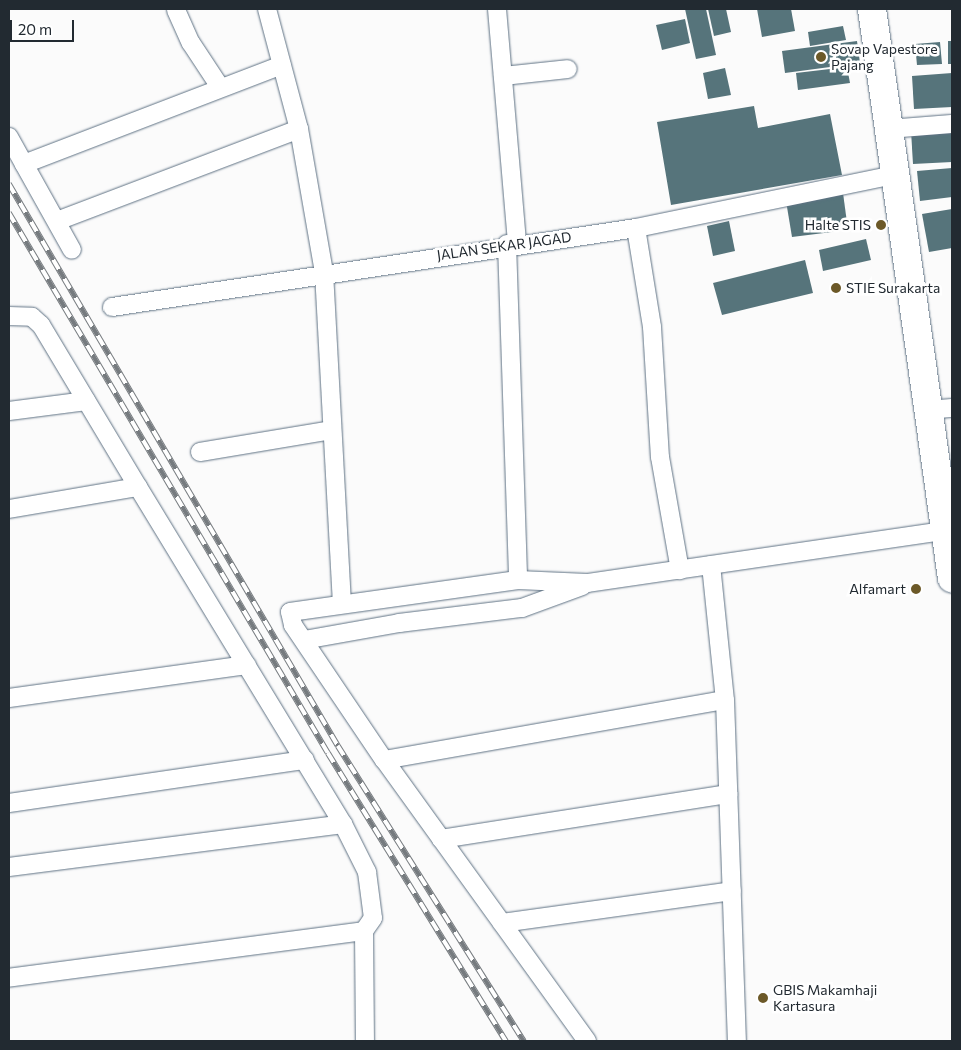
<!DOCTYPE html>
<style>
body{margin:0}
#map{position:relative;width:961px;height:1050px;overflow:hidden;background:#fbfbfb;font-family:Commissioner,sans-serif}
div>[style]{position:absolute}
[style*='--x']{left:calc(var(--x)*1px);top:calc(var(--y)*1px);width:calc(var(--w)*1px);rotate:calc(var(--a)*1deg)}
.building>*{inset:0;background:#56747b}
.roads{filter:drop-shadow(0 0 1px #5f7284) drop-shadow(0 0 1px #5f7284)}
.minor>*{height:18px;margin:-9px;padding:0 9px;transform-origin:9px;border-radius:9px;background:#fff}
.primary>*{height:28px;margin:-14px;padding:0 14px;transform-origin:14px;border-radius:14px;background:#fff}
.rail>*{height:5.5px;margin-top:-2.75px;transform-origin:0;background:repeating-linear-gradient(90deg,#fff 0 11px,#767b7f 0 22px);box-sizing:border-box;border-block:1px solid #767b7f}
.dots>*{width:14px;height:14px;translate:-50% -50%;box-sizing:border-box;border:2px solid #fff;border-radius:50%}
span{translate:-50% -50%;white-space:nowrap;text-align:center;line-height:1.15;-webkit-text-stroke:5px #fff;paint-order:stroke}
.poi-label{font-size:14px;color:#222a31}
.left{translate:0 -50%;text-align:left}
.right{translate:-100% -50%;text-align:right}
.street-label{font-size:14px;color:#222a31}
.frame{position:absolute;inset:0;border:10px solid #222a31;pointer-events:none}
.scale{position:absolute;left:10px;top:20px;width:64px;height:22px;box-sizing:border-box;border:2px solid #222a31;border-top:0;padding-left:6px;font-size:15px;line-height:18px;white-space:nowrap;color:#222a31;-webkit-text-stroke:4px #fff;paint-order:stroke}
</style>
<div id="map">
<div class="building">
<i style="clip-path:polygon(685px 9px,706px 9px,716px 55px,696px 59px)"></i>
<i style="clip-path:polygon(708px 9px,726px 9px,731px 32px,714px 36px)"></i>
<i style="clip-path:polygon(757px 9px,791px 9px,795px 31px,762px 37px)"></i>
<i style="clip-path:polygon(685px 19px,690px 43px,662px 50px,656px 25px)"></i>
<i style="clip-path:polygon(843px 26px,846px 40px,810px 46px,808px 32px)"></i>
<i style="clip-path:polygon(857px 41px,860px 63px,785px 73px,782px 51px)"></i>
<i style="clip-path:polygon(948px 41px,952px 41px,952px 64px,948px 64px)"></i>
<i style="clip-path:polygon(940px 42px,942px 64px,917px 65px,915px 44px)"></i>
<i style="clip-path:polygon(847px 67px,850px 83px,798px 90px,796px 73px)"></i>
<i style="clip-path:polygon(725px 68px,731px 95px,708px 99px,703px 73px)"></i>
<i style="clip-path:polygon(952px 73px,952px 107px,914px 109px,912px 76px)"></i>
<i style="clip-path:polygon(754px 106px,758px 128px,830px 114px,842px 175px,671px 205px,657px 122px)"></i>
<i style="clip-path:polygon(951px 128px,952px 162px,913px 164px,911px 131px)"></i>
<i style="clip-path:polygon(952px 168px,952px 197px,920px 201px,917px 171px)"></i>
<i style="clip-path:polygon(843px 193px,848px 230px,792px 237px,786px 201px)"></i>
<i style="clip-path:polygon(952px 209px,952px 248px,929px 252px,922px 214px)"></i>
<i style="clip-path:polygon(729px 221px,735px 251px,713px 256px,707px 226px)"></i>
<i style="clip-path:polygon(866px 239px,871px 260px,823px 271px,819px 250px)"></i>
<i style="clip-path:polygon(805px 260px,813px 293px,722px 315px,713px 283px)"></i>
</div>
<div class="roads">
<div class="minor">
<i style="--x:267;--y:9;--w:124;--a:75.1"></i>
<i style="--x:299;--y:129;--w:145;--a:80.1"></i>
<i style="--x:324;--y:272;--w:330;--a:86.9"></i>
<i style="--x:497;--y:9;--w:235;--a:85.1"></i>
<i style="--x:176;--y:10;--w:36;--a:66"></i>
<i style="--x:191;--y:43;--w:53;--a:56.6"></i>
<i style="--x:503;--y:76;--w:65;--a:-6.1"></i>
<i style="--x:888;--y:129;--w:64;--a:-4.5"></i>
<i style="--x:9;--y:137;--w:31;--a:61"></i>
<i style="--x:24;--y:164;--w:276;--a:-21"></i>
<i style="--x:24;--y:164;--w:98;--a:60.8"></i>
<i style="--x:57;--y:221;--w:259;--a:-20.8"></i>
<i style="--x:636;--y:228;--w:100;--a:80.8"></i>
<i style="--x:652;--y:327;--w:130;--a:86.5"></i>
<i style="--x:660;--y:457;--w:115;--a:80"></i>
<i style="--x:507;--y:244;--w:336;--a:88.1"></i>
<i style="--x:112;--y:307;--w:530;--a:-8.57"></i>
<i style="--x:636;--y:228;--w:263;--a:-11.6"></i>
<i style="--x:9;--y:316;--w:23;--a:2"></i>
<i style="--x:32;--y:317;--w:12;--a:42"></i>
<i style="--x:41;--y:325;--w:189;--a:59.1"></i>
<i style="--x:928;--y:410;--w:24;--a:-5"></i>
<i style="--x:9;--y:411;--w:78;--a:-7.4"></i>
<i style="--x:200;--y:452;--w:133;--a:-9.5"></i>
<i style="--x:9;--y:509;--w:131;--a:-9.7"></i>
<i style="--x:138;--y:487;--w:394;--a:58.7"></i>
<i style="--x:343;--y:824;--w:54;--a:63.4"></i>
<i style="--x:367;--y:872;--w:46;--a:82.6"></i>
<i style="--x:373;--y:918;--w:16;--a:125"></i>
<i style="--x:364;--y:931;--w:358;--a:172.5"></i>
<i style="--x:711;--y:565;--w:136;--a:84.1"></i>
<i style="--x:725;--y:700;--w:341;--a:88"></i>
<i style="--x:304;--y:640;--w:97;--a:-10.1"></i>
<i style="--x:399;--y:623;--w:124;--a:-7"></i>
<i style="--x:522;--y:608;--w:64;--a:-20.1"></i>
<i style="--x:9;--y:698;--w:240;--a:-7.9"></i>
<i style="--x:384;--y:760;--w:346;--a:-10"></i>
<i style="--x:9;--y:803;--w:299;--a:-8.3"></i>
<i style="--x:441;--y:839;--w:291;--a:-8.9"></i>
<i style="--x:9;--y:867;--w:337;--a:-7.3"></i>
<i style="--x:502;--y:923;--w:232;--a:-7.9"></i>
<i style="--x:364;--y:931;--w:110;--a:89.5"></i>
<i style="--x:587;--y:1041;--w:347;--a:-125.8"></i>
<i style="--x:384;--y:760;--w:163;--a:-124"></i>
<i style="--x:293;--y:625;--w:13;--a:-103"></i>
<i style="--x:290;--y:612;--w:230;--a:-8"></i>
<i style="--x:518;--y:580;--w:69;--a:2.5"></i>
<i style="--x:587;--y:583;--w:362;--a:-8.3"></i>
</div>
<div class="primary">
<i style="--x:872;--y:9;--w:575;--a:82"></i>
</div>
</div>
<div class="rail">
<i style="--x:9;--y:184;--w:651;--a:59.65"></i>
<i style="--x:338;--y:746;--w:349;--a:57.8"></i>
<i style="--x:9;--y:213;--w:627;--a:59.43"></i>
<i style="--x:328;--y:753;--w:339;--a:58.3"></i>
</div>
<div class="dots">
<i style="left:821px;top:57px;background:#6c5928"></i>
<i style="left:881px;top:225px;background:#6c5928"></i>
<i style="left:836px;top:288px;background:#6c5928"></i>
<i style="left:916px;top:589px;background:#6c5928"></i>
<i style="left:763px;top:998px;background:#6c5928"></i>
</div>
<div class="poi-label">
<span class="left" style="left:831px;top:57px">Sovap Vapestore<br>Pajang</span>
<span class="right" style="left:871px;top:225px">Halte STIS</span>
<span class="left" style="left:846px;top:288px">STIE Surakarta</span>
<span class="right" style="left:906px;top:589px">Alfamart</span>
<span class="left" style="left:773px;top:998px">GBIS Makamhaji<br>Kartasura</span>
</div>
<div class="street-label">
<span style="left:504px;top:246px;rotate:-8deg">JALAN SEKAR JAGAD</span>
</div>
<div class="frame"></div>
<div class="scale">20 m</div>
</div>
